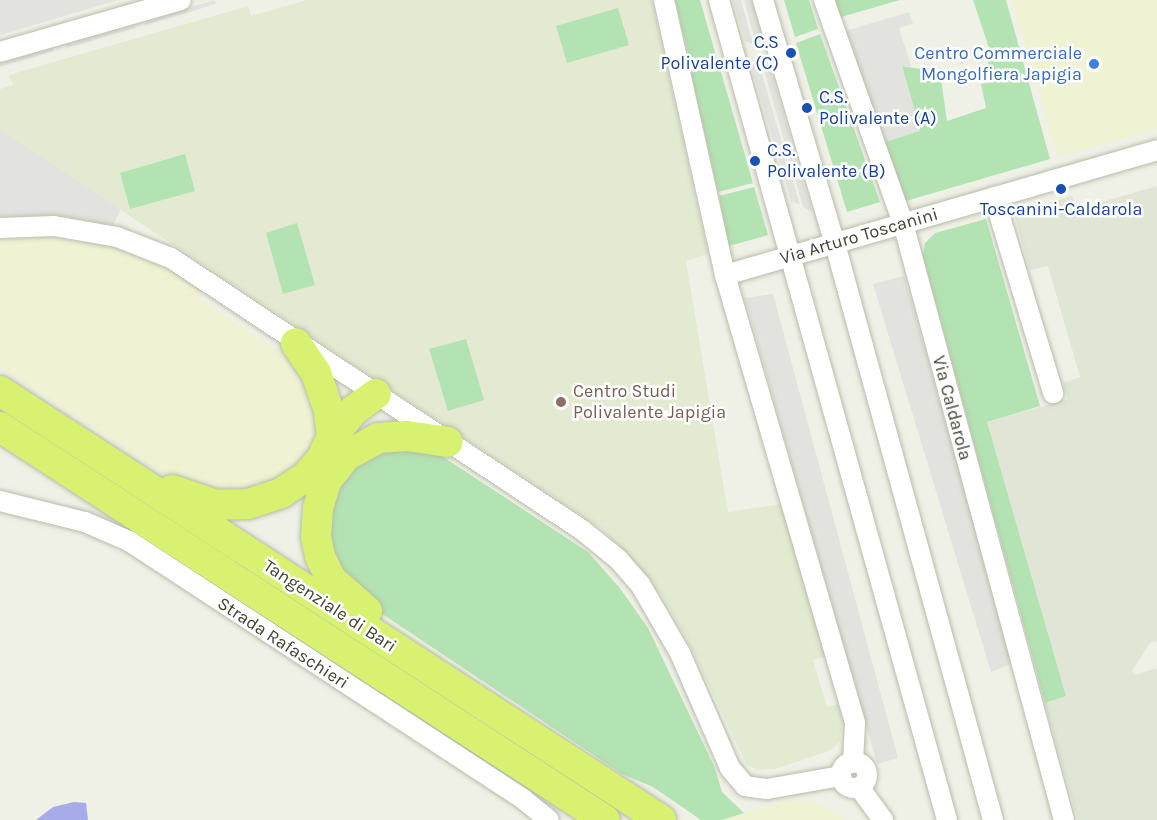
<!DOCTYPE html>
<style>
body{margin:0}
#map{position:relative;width:1157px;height:820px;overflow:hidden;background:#eff1e6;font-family:Karla,sans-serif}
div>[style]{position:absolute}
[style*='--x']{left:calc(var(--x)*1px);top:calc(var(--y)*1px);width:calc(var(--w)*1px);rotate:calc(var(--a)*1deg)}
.residential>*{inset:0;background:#e1e5d5}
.commercial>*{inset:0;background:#eff2d3}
.education>*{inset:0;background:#e4e9d1}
.green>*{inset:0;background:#b3e3b2}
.parking>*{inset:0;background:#e2e3de}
.water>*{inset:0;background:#a7abea}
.roads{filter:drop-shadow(0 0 2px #b8bcaa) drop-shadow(0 0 2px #b8bcaa)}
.minor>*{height:20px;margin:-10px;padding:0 10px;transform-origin:10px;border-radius:10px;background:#fff}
.minor>.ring{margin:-10px;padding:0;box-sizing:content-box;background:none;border:20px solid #fff;border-radius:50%}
.highway>*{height:30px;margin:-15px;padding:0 15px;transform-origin:15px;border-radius:15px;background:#d8f171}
.dots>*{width:16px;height:16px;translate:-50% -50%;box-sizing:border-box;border:3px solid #fff;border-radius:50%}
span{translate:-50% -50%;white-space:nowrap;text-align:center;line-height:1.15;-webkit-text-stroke:5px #fff;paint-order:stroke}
.transit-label{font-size:18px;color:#164399}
.right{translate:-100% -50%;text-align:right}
.left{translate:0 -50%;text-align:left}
.shop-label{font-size:18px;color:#366cbe}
.street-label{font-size:18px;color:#424436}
.education-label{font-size:18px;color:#785e54}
</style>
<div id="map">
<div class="residential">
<i style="clip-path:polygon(1157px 186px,1157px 641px,1150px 643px,1132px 671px,1135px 675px,1157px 668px,1157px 820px,1078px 820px,1045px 703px,1066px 696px,987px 422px,1068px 399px,1063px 383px,1080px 377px,1048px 266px,1030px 270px,1014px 213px,1072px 196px,1077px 209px)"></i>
</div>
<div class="commercial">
<i style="clip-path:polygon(1012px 0,1157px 0,1157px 129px,1058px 157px)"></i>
<i style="clip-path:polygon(34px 235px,114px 248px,151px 261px,199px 287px,202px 300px,302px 367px,323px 431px,301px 468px,247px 495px,181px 485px,0 367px,0 238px)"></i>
<i style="clip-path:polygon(788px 800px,818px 803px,847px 820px,722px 820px)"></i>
</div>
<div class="education">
<i style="clip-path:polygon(307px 0,652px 0,708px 254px,686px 261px,728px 512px,781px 504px,825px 656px,813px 660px,827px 707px,838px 704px,842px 718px,840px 741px,831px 750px,775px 769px,757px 770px,746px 764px,694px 653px,663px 598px,633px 560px,602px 529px,0 130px,0 89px,13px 85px,9px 75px,248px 6px,251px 16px)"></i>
</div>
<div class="green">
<i style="clip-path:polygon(675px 0,700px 0,717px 59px,691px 66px)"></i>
<i style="clip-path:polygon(784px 0,809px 0,818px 29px,795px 37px)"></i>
<i style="clip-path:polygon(835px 0,900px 0,841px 17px)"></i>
<i style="clip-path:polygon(973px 0,1006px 0,1050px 159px,906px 201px,885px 142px,920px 130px,902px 66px,940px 72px,947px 121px,986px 108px,981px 84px,993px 81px,987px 60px,992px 57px)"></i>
<i style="clip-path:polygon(618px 8px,629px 45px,567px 63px,556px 26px)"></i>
<i style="clip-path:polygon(820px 34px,880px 202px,847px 212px,796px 43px)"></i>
<i style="clip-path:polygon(719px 65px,753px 183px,718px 192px,691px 73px)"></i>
<i style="clip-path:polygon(185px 154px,195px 191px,130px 209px,120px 173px)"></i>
<i style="clip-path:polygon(754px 187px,768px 235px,729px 246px,719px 196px)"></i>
<i style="clip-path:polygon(986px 219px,1040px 406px,987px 422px,1066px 696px,1045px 703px,923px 256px,925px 243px,935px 233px)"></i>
<i style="clip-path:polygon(297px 223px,315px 285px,283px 294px,266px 233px)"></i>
<i style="clip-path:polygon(466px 339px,484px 400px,448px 411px,429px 349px)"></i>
<i style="clip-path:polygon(381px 448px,437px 453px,588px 552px,619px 587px,648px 628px,715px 768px,722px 792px,744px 813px,722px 820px,701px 820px,653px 787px,622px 774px,351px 593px,323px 534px,339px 476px)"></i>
</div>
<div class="parking">
<i style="clip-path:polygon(0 0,118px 0,0 35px)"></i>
<i style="clip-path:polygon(215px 0,216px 4px,146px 25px,145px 20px)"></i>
<i style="clip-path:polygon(733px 0,741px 0,753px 44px,745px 41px)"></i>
<i style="clip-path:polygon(744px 0,751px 0,764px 44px,755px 40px)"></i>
<i style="clip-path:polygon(909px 12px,913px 24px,899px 28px,911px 66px,902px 66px,920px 131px,885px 142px,845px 31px)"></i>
<i style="clip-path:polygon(134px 23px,136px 28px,67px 48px,65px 43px)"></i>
<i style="clip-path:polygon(53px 47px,54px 51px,0 67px,0 62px)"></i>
<i style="clip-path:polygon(749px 58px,759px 64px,800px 205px,791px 201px)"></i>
<i style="clip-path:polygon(761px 59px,769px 64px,812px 212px,803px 207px)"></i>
<i style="clip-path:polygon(0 130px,121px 209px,113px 225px,59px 215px,0 217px)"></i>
<i style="clip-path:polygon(904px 276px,1014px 663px,991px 672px,873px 284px)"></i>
<i style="clip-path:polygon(773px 294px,898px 758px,877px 764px,745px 298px)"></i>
</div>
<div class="water">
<i style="clip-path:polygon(74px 802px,86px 803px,88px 820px,36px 820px,53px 807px)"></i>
</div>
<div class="roads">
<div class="minor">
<i style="--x:664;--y:0;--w:282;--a:77.5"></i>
<i style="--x:725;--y:275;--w:466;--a:73.8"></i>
<i style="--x:855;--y:723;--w:40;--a:92.9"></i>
<i style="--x:719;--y:0;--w:851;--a:74.46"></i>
<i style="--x:763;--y:0;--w:254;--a:73.6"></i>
<i style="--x:835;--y:244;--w:597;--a:74.66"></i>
<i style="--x:824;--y:0;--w:237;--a:70.5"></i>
<i style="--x:903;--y:223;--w:618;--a:74.91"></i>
<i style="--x:0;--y:52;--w:188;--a:-16"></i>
<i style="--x:994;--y:197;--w:205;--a:73.2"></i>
<i style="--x:0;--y:228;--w:54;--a:-2.1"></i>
<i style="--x:54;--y:226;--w:64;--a:9.9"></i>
<i style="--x:117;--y:237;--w:58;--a:21.3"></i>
<i style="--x:171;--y:258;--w:493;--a:33.5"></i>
<i style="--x:582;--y:530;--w:46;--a:38.9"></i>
<i style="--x:618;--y:559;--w:33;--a:49"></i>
<i style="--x:640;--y:584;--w:80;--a:59.9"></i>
<i style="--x:680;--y:653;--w:125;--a:66.5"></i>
<i style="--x:730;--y:768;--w:23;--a:50"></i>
<i style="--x:745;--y:786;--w:22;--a:8"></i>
<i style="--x:767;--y:789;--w:75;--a:-10"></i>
<i style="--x:725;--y:275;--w:450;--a:-16.1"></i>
<i style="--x:0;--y:501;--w:88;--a:13.9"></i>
<i style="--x:85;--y:522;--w:48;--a:23.4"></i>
<i style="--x:129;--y:541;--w:471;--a:33.2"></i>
<i style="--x:523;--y:799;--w:33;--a:39"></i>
<i class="ring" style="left:841px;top:762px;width:6px;height:6px"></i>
<i style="--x:859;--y:787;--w:41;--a:54"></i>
</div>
<div class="highway">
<i style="--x:0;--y:391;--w:788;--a:32.98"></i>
<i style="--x:0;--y:427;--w:721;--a:33.01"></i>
<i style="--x:332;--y:437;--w:35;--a:-51"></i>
<i style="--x:354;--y:410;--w:27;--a:-36"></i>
<i style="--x:172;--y:490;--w:46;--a:18.8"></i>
<i style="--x:216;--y:505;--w:32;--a:-2"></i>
<i style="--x:248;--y:504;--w:35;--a:-18"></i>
<i style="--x:281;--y:493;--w:30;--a:-33"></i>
<i style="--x:306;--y:477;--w:25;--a:-50"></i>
<i style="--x:322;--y:458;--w:23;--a:-65"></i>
<i style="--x:332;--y:437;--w:26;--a:-97"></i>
<i style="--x:329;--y:411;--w:40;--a:-108.9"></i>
<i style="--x:316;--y:373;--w:36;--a:-124"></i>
<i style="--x:367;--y:611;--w:48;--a:-138.4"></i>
<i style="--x:331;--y:579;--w:25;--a:-116"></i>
<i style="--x:320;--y:556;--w:19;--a:-102"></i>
<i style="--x:316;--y:537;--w:29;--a:-86"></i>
<i style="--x:318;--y:508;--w:28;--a:-73"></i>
<i style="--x:326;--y:481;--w:32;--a:-51"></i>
<i style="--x:346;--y:456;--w:37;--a:-29"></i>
<i style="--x:378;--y:438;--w:29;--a:-4"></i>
<i style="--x:407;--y:436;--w:41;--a:8.3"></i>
</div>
</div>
<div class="dots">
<i style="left:791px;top:53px;background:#1a4fb4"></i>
<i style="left:1094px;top:64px;background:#3f7fe0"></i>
<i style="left:807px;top:108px;background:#1a4fb4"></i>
<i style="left:755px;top:161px;background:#1a4fb4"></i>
<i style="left:1061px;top:189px;background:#1a4fb4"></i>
<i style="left:561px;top:402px;background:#8d6e63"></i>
</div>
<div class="transit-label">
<span class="right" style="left:779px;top:53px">C.S<br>Polivalente (C)</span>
<span class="left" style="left:819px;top:108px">C.S.<br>Polivalente (A)</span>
<span class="left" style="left:767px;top:161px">C.S.<br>Polivalente (B)</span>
<span style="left:1061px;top:209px">Toscanini-Caldarola</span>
</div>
<div class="shop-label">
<span class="right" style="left:1082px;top:64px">Centro Commerciale<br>Mongolfiera Japigia</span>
</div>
<div class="street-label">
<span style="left:859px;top:236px;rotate:-16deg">Via Arturo Toscanini</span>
<span style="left:952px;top:408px;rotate:75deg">Via Caldarola</span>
<span style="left:330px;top:606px;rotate:33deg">Tangenziale di Bari</span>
<span style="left:283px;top:643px;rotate:33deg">Strada Rafaschieri</span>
</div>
<div class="education-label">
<span class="left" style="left:573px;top:402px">Centro Studi<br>Polivalente Japigia</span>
</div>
</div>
